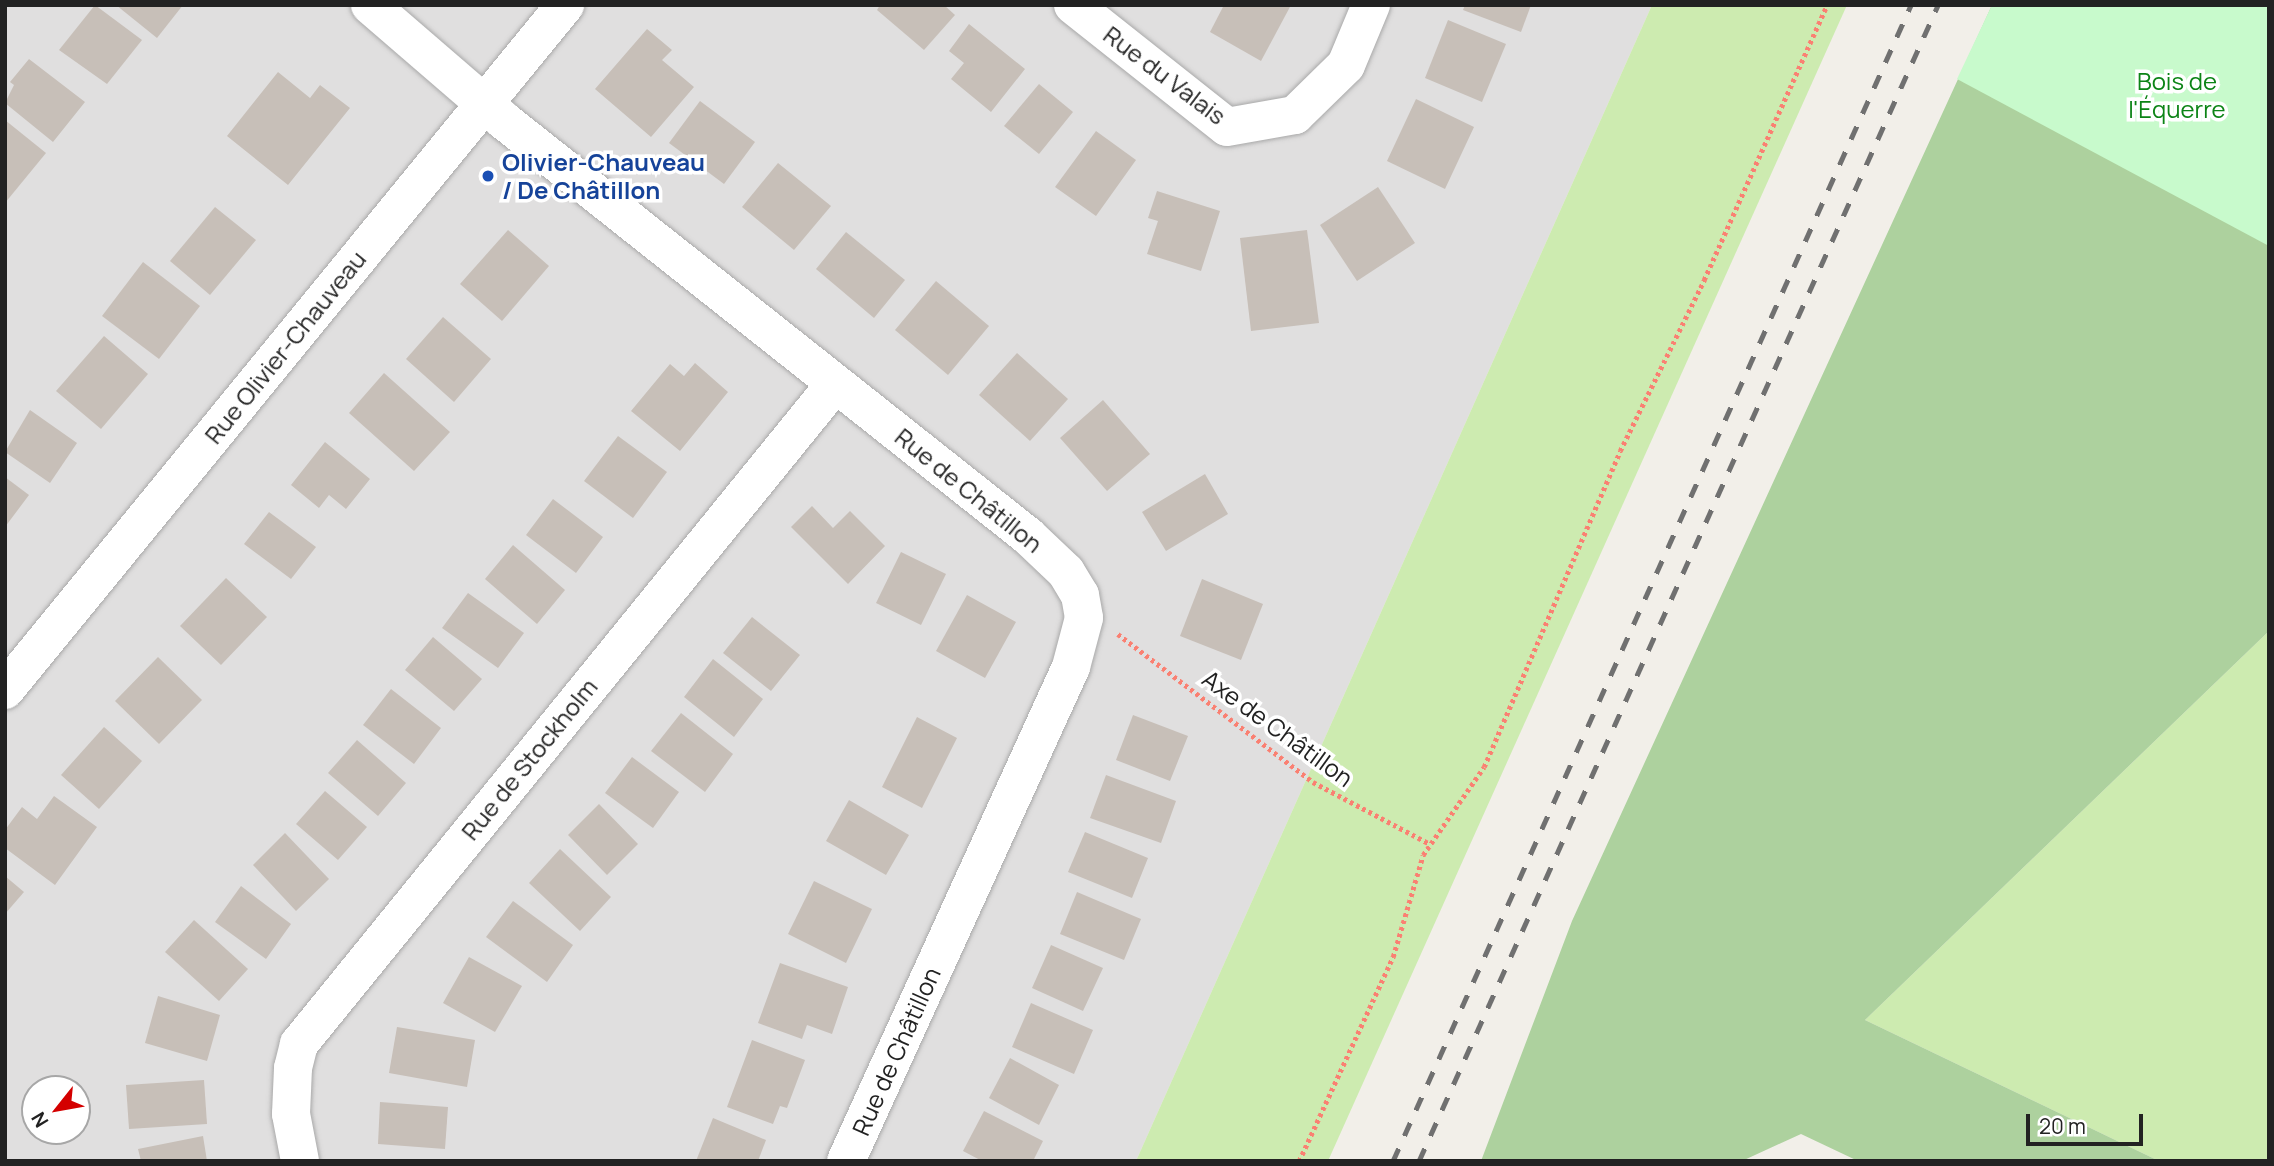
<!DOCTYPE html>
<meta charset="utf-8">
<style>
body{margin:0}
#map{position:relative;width:2274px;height:1166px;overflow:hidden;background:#f2efe9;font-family:Manrope,sans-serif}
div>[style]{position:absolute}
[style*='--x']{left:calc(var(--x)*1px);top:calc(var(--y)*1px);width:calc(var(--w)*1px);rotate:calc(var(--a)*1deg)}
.residential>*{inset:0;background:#e0dfdf}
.grass>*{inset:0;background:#cdebb0}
.forest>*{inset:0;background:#add19e}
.park>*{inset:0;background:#c8facc}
.building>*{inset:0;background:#c7bfb8}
.path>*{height:4.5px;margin-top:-2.25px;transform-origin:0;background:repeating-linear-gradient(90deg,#fa8072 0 3.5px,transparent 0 7px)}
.roads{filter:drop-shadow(0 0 2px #a9a9a9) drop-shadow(0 0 2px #a9a9a9)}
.minor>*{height:38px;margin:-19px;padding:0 19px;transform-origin:19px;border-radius:19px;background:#fff}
.rail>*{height:5px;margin-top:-2.5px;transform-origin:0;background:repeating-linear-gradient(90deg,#707070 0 14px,transparent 0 28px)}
.dots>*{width:19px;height:19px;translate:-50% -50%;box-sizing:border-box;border:4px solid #fff;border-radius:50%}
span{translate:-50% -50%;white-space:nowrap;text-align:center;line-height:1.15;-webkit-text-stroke:7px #fff;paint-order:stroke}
.street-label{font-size:24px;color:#222}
.park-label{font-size:24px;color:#0c8416}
.transit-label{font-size:24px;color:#164399;font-weight:700}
.left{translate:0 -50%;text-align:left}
.frame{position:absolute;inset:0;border:7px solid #222;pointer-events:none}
.north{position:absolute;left:21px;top:1075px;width:70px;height:70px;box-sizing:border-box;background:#fff;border:2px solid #a7a7a7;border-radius:50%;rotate:239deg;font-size:19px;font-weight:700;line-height:28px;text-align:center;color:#222}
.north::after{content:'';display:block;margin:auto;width:24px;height:32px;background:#d40000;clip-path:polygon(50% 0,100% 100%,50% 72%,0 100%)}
.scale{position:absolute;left:2026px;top:1114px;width:117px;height:32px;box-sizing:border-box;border:4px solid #222;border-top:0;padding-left:9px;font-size:21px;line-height:24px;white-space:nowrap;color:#222;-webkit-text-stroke:5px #fff;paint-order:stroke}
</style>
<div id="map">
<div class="residential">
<i style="clip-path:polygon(evenodd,5px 5px,1652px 5px,1136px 1161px,5px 1161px,5px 5px,35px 1089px,77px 1089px,77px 1131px,35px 1131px,35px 1089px)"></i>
</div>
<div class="grass">
<i style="clip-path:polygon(1652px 5px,1847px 5px,1328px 1161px,1136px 1161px)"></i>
<i style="clip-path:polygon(2269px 631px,2269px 1161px,2159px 1161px,1865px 1020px)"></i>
</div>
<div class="forest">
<i style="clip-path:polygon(1992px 5px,2269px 5px,2269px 631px,1865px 1020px,2159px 1161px,1858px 1161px,1801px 1134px,1742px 1161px,1481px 1161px,1572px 921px)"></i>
</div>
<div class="park">
<i style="clip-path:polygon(1992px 5px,2269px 5px,2269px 246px,1957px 79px)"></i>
</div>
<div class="building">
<i style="clip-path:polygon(95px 5px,142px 40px,107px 84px,59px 50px)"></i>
<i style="clip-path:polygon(116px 5px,183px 5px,157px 38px)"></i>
<i style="clip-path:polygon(880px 5px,944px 5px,955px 15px,924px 50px,877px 10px)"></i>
<i style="clip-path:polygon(1224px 5px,1291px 5px,1261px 61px,1210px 32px)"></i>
<i style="clip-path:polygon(1465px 5px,1531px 5px,1521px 32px,1463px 10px)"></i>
<i style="clip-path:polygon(1448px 20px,1506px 44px,1482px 102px,1425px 78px)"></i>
<i style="clip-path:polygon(969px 24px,1025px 69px,991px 112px,951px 79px,964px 63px,949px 51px)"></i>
<i style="clip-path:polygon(647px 29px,672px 50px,662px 60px,694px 87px,651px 137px,595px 89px)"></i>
<i style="clip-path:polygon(29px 59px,85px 102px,53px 142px,5px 103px,14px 85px,10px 82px)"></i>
<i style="clip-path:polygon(278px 72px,310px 98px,320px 85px,350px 108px,288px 185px,227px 136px)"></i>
<i style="clip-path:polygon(1039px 84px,1073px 112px,1039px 154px,1004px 126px)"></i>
<i style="clip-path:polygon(1416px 99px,1474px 127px,1445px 189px,1387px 161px)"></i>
<i style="clip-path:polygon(700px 101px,755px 142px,724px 184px,669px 143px)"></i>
<i style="clip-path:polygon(5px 120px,46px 153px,5px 203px)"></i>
<i style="clip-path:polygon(1096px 131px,1136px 160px,1096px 216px,1055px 187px)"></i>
<i style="clip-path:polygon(778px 163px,831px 206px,794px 250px,742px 207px)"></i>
<i style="clip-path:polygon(1378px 187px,1415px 243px,1357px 281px,1320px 225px)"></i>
<i style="clip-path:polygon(1157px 191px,1220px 211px,1201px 271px,1147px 254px,1158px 221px,1148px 218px)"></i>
<i style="clip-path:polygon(215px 207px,256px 240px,210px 295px,170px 261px)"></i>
<i style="clip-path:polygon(508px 230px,549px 266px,502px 321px,460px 284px)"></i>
<i style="clip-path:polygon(1307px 230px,1319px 323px,1251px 331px,1240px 238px)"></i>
<i style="clip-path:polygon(846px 232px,905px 280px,874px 318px,816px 269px)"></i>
<i style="clip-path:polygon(143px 262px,200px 306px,159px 359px,102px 316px)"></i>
<i style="clip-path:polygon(936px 281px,989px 326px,948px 375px,895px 330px)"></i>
<i style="clip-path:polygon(443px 317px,491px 359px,454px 402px,406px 359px)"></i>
<i style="clip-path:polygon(104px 336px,148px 374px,101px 429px,56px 391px)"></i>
<i style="clip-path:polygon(1017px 353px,1068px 399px,1030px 441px,979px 395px)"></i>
<i style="clip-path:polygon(695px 363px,728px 392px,680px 451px,631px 411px,670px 364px,684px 376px)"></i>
<i style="clip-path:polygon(384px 373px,450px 432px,414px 471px,349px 413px)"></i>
<i style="clip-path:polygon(1103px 400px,1150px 454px,1107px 491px,1060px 438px)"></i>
<i style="clip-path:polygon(30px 410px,77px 443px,50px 483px,5px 452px)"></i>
<i style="clip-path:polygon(618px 436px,667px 472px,633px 518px,584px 481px)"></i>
<i style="clip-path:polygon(325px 442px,370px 479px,346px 509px,329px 495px,319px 508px,291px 485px)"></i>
<i style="clip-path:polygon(1205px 474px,1228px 514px,1166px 551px,1142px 512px)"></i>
<i style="clip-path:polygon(5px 477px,29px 495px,5px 527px)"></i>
<i style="clip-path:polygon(553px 499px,603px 537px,576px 573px,526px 535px)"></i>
<i style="clip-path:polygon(812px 506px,833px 528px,850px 511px,885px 546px,848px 584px,791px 527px)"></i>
<i style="clip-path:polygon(269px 512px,316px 547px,291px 579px,244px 544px)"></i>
<i style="clip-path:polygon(513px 545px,565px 590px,537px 624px,485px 579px)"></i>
<i style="clip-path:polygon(901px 552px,946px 574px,921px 625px,876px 603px)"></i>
<i style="clip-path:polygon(226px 578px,267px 617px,221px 665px,180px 626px)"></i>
<i style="clip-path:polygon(1202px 579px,1263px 604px,1241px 660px,1180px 636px)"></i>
<i style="clip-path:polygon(468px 593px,524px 633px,498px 668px,442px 628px)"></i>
<i style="clip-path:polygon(967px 595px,1016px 622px,985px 678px,936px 651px)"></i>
<i style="clip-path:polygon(752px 617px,800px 655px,771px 691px,723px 653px)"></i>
<i style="clip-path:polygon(433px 637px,482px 679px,454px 711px,405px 670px)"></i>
<i style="clip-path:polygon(158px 657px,202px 700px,159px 744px,115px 701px)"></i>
<i style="clip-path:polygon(713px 659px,763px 699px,734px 737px,684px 697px)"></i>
<i style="clip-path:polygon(391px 689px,441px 728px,414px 764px,363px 725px)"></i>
<i style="clip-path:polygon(681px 713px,733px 754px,705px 792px,651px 751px)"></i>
<i style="clip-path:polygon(1133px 715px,1188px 736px,1170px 781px,1116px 760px)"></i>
<i style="clip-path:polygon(917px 717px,957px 738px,922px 808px,882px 787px)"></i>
<i style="clip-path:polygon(104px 727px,142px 761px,99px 809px,61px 775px)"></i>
<i style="clip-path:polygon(357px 740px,406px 783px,378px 816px,328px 773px)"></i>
<i style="clip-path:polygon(632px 757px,679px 792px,653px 828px,605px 793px)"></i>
<i style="clip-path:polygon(1106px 775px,1176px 801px,1161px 843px,1090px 818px)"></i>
<i style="clip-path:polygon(325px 791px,367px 827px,338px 860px,296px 824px)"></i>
<i style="clip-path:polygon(54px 796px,97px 827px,55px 885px,5px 848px,5px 830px,22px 807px,37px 819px)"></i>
<i style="clip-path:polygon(849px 800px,909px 835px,886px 875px,826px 841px)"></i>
<i style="clip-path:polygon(599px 804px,638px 844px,607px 875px,568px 835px)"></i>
<i style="clip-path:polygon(1085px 832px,1148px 858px,1132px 898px,1068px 872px)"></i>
<i style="clip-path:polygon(285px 833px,329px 879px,296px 911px,253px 865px)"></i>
<i style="clip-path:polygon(560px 849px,611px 897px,580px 931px,529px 883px)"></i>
<i style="clip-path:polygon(5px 876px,24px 892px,5px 914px)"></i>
<i style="clip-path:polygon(814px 881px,872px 909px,846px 963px,788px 934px)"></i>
<i style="clip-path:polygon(241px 886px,291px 924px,266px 959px,215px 922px)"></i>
<i style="clip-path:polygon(1077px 892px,1141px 919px,1124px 960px,1060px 934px)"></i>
<i style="clip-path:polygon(513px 901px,573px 945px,547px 982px,486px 937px)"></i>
<i style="clip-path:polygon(194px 920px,248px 969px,219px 1001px,165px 952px)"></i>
<i style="clip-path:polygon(1051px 945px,1103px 968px,1083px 1011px,1032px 988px)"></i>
<i style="clip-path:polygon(469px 957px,522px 986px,495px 1032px,443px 1003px)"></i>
<i style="clip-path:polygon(780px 963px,848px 987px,832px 1034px,807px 1025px,802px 1039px,758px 1023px)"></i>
<i style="clip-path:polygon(158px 996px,220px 1015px,207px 1061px,145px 1043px)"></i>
<i style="clip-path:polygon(1031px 1003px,1093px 1030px,1074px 1074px,1012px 1047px)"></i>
<i style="clip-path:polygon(397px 1027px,475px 1040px,467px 1087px,389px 1073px)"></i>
<i style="clip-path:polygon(752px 1040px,805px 1060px,787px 1108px,780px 1106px,773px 1124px,727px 1107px)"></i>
<i style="clip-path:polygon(1010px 1058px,1059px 1085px,1039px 1125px,989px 1098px)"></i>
<i style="clip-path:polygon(204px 1080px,207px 1124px,129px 1129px,126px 1085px)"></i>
<i style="clip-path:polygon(380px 1102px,448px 1107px,445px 1149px,378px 1144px)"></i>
<i style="clip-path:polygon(984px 1111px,1043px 1141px,1033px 1161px,982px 1161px,963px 1151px)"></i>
<i style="clip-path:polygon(713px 1118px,766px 1140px,758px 1161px,696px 1161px)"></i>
<i style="clip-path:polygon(203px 1136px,207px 1161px,141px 1161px,138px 1149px)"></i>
</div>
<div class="path">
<i style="--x:1118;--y:634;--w:245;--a:37.2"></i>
<i style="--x:1313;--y:782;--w:132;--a:27.9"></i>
<i style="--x:1299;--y:1161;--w:225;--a:-65.3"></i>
<i style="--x:1393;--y:957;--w:106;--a:-73.6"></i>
<i style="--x:1423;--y:855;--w:107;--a:-55.3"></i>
<i style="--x:1484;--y:767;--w:344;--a:-66.7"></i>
<i style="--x:1620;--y:451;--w:191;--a:-63.8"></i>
<i style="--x:1704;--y:280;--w:301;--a:-65.9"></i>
</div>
<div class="roads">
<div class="minor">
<i style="--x:370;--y:5;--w:176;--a:40.8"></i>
<i style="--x:503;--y:120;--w:670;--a:38.39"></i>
<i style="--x:1028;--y:536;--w:52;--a:43.5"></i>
<i style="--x:1066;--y:572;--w:27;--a:59"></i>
<i style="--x:1080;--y:595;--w:23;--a:80"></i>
<i style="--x:1084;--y:618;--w:51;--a:104.9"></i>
<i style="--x:1071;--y:667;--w:543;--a:114.49"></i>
<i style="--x:1073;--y:5;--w:196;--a:38.4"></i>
<i style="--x:1227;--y:127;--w:69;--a:-10"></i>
<i style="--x:1295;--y:115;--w:71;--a:-44.4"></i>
<i style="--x:1346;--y:65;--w:65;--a:-67.4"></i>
<i style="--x:5;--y:690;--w:885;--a:-50.73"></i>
<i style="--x:300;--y:1161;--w:48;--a:-100.8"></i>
<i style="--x:291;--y:1114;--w:46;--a:-87.5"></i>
<i style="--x:293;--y:1068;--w:25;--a:-76"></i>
<i style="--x:299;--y:1044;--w:850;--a:-50.92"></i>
</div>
</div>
<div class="rail">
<i style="--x:1393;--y:1161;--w:1267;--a:-65.86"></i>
<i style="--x:1419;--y:1161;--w:1267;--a:-65.82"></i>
</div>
<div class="dots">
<i style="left:488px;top:176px;background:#1a4fb4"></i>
</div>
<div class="street-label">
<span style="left:1165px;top:75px;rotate:37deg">Rue du Valais</span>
<span style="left:285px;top:347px;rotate:-51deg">Rue Olivier-Chauveau</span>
<span style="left:969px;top:490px;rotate:39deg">Rue de Châtillon</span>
<span style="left:1278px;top:728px;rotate:36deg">Axe de Châtillon</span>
<span style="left:529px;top:759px;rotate:-51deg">Rue de Stockholm</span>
<span style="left:896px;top:1051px;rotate:-66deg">Rue de Châtillon</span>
</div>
<div class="park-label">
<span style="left:2177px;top:95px">Bois de<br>l'Équerre</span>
</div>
<div class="transit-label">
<span class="left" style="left:502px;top:176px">Olivier-Chauveau<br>/ De Châtillon</span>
</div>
<div class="frame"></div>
<div class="north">N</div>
<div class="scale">20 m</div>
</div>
